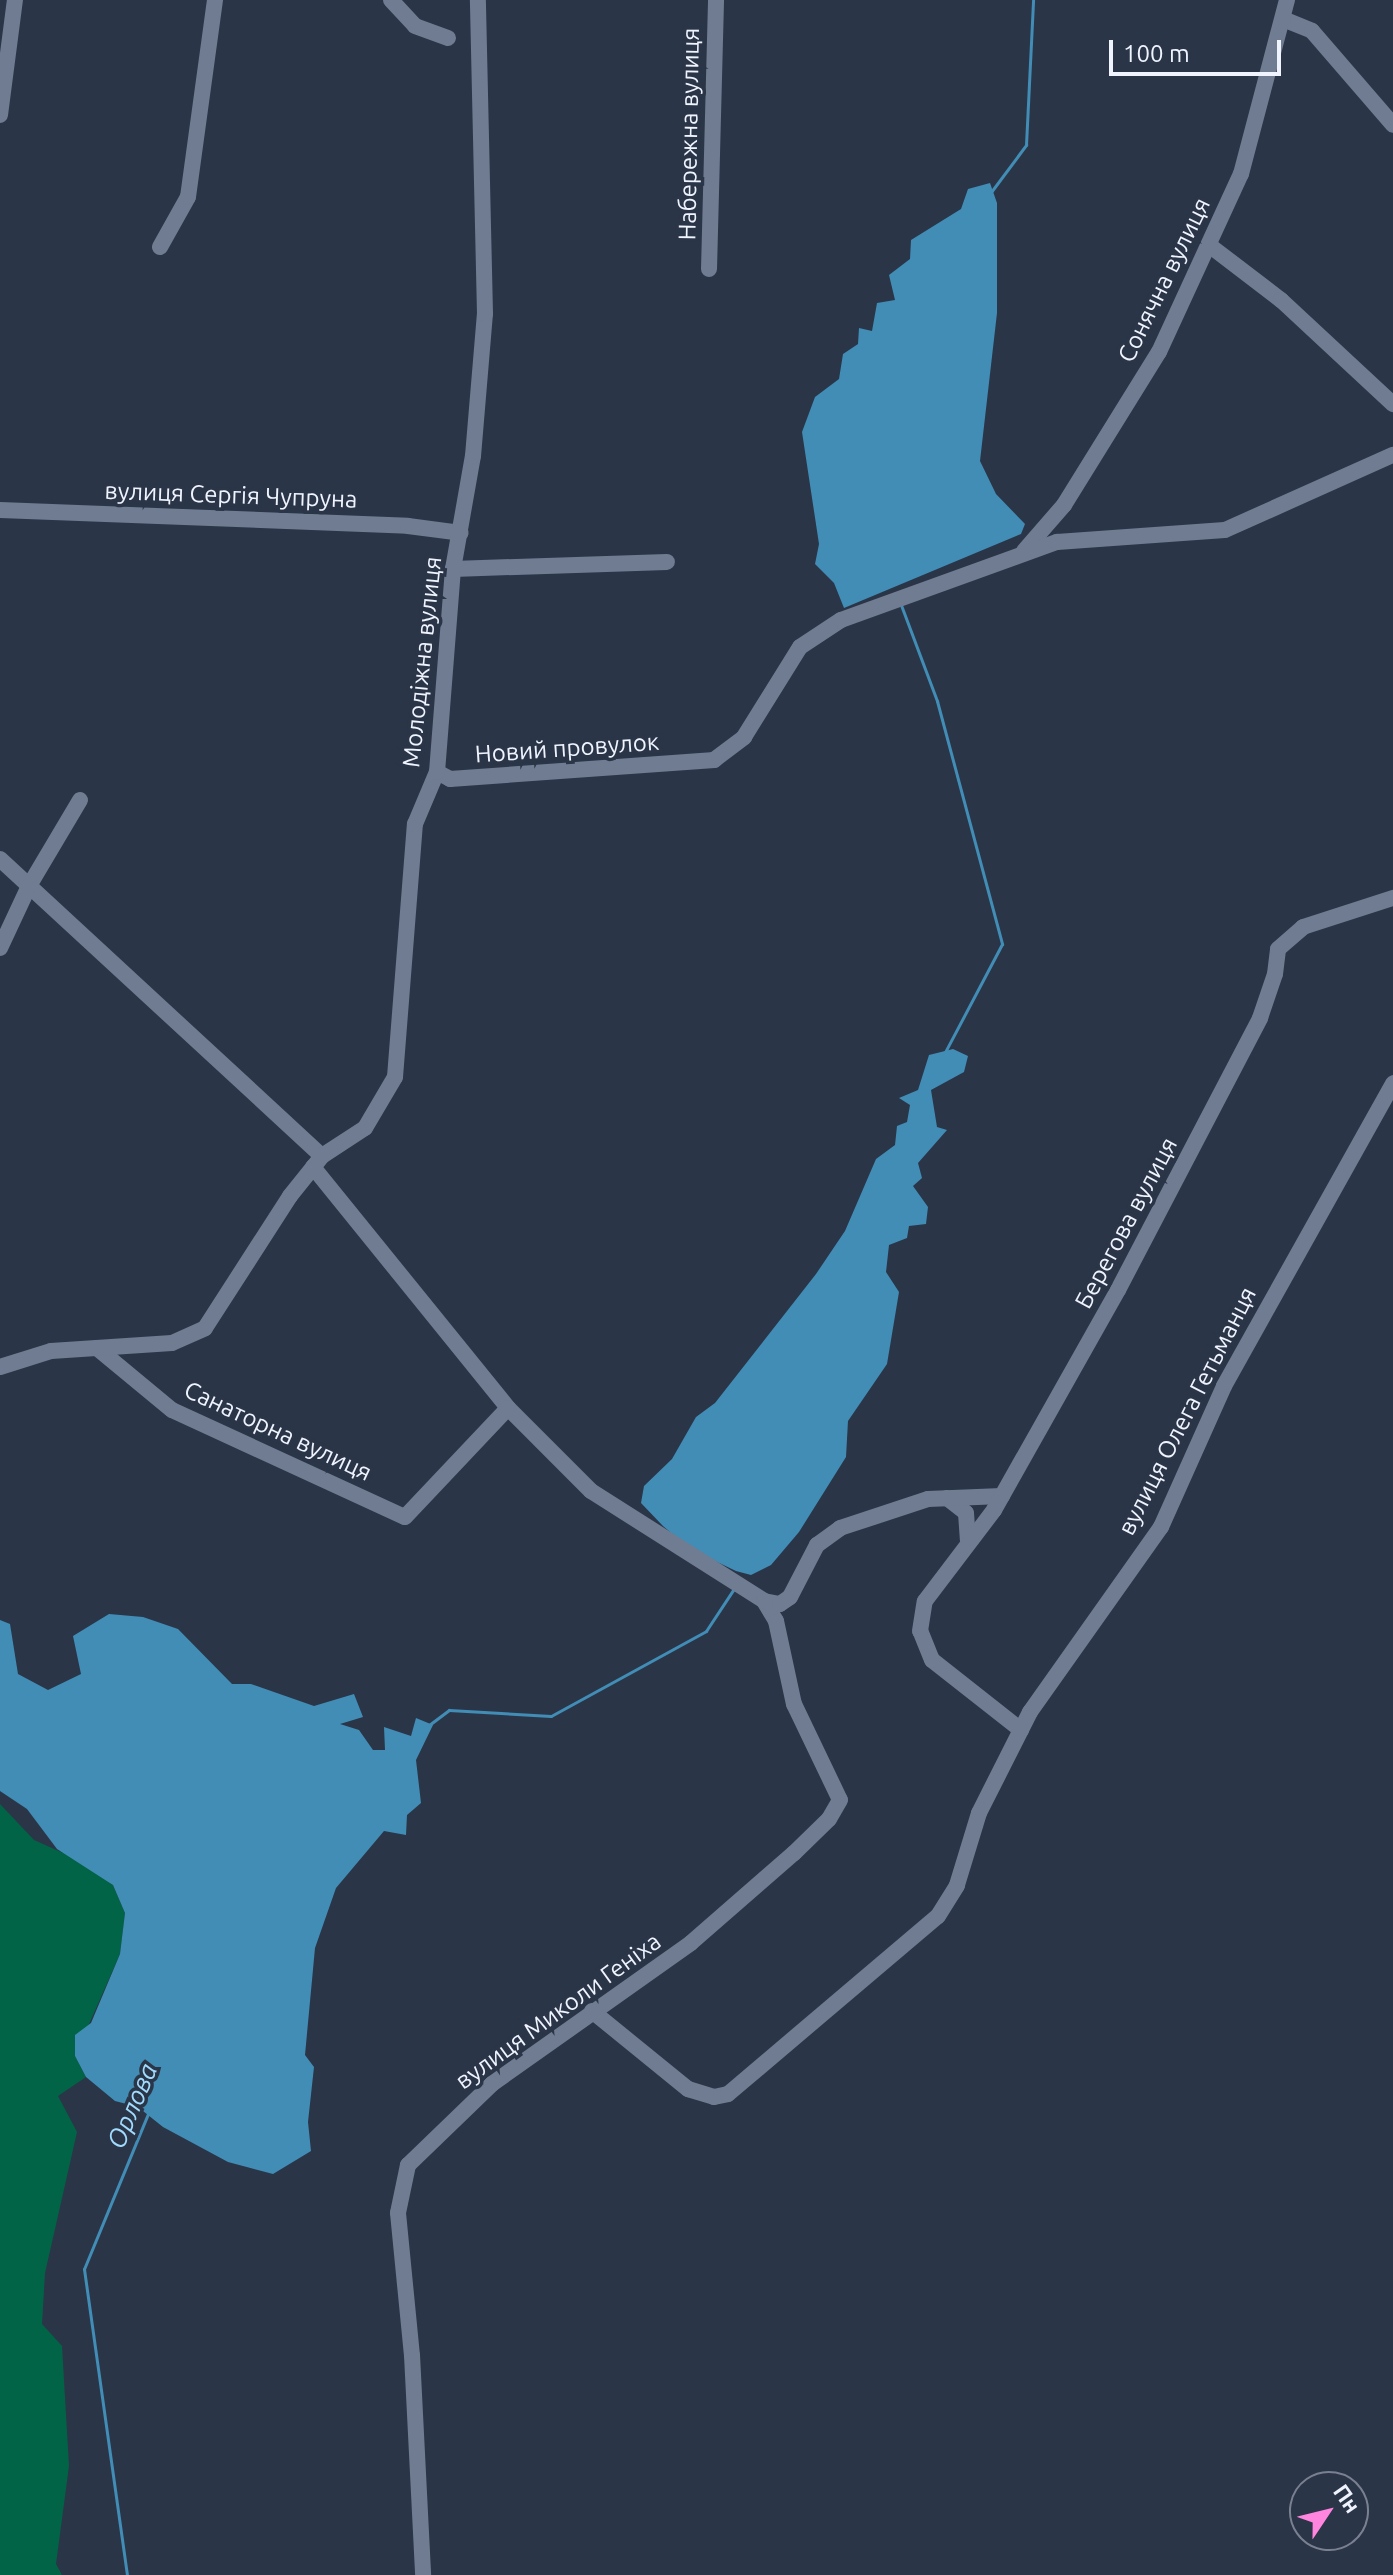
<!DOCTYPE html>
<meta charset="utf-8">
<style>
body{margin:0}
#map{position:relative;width:1393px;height:2575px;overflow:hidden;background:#2b3548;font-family:Ubuntu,sans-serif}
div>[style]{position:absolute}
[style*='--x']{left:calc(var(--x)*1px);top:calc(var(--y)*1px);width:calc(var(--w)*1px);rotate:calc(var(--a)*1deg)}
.green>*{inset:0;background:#026446}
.water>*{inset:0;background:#418db6}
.stream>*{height:3px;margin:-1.5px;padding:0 1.5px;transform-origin:1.5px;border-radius:1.5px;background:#418db6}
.minor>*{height:16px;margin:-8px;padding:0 8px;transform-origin:8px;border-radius:8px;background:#707c92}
span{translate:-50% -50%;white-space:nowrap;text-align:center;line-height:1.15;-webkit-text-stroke:7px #2b3548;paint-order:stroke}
.street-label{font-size:24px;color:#eff4fe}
.water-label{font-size:26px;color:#a0dbfd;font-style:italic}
.north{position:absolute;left:1289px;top:2471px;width:80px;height:80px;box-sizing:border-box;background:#2b3548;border:2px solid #798191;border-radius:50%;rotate:55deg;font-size:22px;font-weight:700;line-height:32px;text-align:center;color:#eff4fe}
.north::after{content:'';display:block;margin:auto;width:28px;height:36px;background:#ff85df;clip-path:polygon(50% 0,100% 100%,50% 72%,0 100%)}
.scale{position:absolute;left:1109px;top:40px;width:172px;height:36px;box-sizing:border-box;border:4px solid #eff4fe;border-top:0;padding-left:10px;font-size:24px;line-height:28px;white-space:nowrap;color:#eff4fe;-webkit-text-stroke:6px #2b3548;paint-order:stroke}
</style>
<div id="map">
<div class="green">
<i style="clip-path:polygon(0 1804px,34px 1840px,81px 1861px,113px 1885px,125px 1913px,120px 1954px,75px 2056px,86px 2077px,58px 2096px,77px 2132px,45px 2273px,42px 2324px,62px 2346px,69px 2466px,56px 2564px,62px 2575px,0 2575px)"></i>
</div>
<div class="water">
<i style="clip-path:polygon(990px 183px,997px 203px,997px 313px,980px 461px,996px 494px,1025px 524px,1021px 534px,844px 608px,834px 583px,815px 564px,819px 544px,802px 432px,815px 397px,839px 379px,843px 354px,858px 344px,859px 328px,872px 331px,877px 303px,895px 300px,889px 275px,910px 259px,911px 240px,961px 209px,968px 189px)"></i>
<i style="clip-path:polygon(953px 1049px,968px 1056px,964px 1072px,931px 1090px,937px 1127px,947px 1130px,918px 1163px,922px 1178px,913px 1186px,928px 1207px,926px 1224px,909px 1226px,907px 1238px,889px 1245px,886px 1272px,899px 1292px,887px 1364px,848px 1421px,846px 1457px,799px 1532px,771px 1565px,751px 1575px,736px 1571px,690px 1549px,663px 1526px,641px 1503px,644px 1486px,672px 1459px,696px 1417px,715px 1403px,816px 1274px,845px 1231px,876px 1159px,895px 1145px,897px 1126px,907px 1122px,910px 1105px,899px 1098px,918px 1090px,929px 1055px)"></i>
<i style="clip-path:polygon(109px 1614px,143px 1617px,178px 1629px,232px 1684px,251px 1684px,314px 1706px,354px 1694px,363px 1717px,340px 1724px,359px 1730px,373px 1750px,385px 1750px,384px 1727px,411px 1736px,416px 1718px,433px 1725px,416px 1760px,421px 1803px,407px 1815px,406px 1835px,384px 1831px,336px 1888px,315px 1948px,305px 2055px,314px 2067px,308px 2122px,311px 2151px,273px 2174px,228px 2162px,163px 2127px,138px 2107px,115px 2101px,86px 2077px,75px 2056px,75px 2035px,91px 2023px,120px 1954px,125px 1913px,113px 1885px,57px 1849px,27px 1809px,0 1791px,0 1620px,10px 1624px,18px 1674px,48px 1690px,81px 1674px,73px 1636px)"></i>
</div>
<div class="stream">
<i style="--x:991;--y:192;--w:59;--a:-53.3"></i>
<i style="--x:1026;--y:145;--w:145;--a:-87.2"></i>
<i style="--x:901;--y:605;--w:103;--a:69.4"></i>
<i style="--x:937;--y:701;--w:252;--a:75"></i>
<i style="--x:1002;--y:944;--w:122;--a:117.8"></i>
<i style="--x:429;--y:1725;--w:25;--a:-37"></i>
<i style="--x:449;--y:1710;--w:102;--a:3.4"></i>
<i style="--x:551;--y:1716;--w:177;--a:-28.7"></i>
<i style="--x:706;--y:1631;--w:49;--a:-56.6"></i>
<i style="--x:127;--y:2575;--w:309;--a:-98"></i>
<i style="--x:84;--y:2269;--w:168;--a:-67.6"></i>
</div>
<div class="minor">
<i style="--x:391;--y:0;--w:35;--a:47"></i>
<i style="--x:415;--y:26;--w:35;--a:20"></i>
<i style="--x:1283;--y:19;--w:31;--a:22"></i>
<i style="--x:1312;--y:31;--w:124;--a:49.2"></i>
<i style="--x:0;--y:115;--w:116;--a:-82.6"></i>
<i style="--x:1209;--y:245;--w:91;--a:37.4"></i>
<i style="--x:1281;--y:300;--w:153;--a:42.9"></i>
<i style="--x:160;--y:247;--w:57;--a:-60.8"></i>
<i style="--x:188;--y:197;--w:199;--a:-82.2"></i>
<i style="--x:709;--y:269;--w:269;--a:-88.5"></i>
<i style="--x:0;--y:510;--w:408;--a:2.2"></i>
<i style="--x:408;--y:526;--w:53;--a:7.5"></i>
<i style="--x:1024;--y:551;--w:61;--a:-49"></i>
<i style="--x:1064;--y:505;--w:180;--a:-58.2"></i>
<i style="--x:1159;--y:352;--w:196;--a:-65.3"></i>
<i style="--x:1241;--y:174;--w:180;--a:-75.2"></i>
<i style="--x:453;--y:569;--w:214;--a:-1.9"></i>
<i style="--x:437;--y:772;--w:15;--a:28"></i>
<i style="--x:450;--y:779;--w:265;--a:-4.1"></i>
<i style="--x:714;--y:760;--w:38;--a:-37"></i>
<i style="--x:744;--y:737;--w:106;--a:-58.1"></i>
<i style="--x:800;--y:647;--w:49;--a:-33.4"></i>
<i style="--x:841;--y:620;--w:230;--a:-19.9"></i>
<i style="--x:1057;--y:542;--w:168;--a:-4.1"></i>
<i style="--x:1225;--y:530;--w:184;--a:-24.1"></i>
<i style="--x:0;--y:859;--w:438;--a:42.7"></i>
<i style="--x:0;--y:948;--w:68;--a:-64.9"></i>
<i style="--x:29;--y:886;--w:100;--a:-59.3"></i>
<i style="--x:313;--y:1167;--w:310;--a:51"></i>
<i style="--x:508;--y:1408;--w:117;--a:45"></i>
<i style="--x:591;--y:1491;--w:205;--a:32.4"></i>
<i style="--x:764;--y:1601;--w:23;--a:59"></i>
<i style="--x:776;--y:1621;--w:85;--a:77.8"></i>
<i style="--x:794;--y:1704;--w:106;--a:64.4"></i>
<i style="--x:840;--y:1800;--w:22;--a:120"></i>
<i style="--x:829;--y:1819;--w:49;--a:135.8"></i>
<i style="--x:794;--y:1853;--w:137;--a:138.9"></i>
<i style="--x:691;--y:1943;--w:244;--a:144.7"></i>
<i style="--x:492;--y:2084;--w:117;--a:136"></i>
<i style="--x:408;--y:2165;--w:49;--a:101.8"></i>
<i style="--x:398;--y:2213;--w:143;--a:84.4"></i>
<i style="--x:412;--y:2355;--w:220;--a:87.1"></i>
<i style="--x:97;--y:1348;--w:97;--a:39.6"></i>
<i style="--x:172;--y:1410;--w:256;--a:24.7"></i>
<i style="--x:405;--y:1517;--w:150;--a:-46.6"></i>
<i style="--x:0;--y:1367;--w:53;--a:-17.4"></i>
<i style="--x:51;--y:1351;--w:121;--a:-3.8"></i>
<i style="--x:172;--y:1343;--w:36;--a:-24"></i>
<i style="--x:205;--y:1328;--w:157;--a:-57.2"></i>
<i style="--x:290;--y:1196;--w:51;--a:-51.3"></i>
<i style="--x:322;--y:1156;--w:51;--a:-33.1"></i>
<i style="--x:365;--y:1128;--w:59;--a:-59.5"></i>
<i style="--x:395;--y:1077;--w:254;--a:-85.5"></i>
<i style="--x:415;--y:824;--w:56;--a:-67.1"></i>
<i style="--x:437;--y:772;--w:204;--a:-85.5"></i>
<i style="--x:453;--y:569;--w:115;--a:-80"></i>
<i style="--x:473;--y:456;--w:143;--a:-85.2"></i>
<i style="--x:485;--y:314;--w:314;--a:-91.3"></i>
<i style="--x:947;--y:1498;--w:24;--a:38"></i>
<i style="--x:966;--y:1513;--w:27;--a:86"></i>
<i style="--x:764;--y:1601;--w:16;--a:11"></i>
<i style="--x:780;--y:1604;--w:12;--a:-35"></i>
<i style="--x:790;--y:1597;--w:59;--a:-62.6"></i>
<i style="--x:817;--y:1545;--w:29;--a:-36"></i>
<i style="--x:840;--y:1528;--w:93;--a:-18.2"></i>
<i style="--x:928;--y:1499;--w:74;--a:-2.3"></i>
<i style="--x:1021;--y:1730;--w:113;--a:-141.8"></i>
<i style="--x:932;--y:1660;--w:31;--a:-112"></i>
<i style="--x:920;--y:1631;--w:30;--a:-81"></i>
<i style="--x:925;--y:1601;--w:114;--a:-52.8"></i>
<i style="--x:994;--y:1510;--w:253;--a:-60.6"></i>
<i style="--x:1118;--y:1290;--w:307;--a:-62.4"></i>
<i style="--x:1260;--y:1018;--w:46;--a:-71.2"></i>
<i style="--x:1275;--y:974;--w:25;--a:-83"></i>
<i style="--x:1278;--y:949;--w:33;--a:-41"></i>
<i style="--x:1303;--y:927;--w:95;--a:-17.9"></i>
<i style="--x:592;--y:2011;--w:124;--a:39.1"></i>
<i style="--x:688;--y:2089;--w:27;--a:17"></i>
<i style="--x:714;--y:2097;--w:14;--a:-12"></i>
<i style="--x:728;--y:2094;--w:275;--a:-40.3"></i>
<i style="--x:938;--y:1916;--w:36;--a:-58"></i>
<i style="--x:957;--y:1885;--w:75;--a:-73"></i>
<i style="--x:979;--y:1813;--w:113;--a:-63.2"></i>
<i style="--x:1030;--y:1712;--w:227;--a:-54.7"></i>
<i style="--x:1161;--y:1527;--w:154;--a:-65.9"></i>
<i style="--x:1224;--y:1386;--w:347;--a:-60.8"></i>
</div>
<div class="street-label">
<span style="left:689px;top:134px;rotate:-89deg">Набережна вулиця</span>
<span style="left:1164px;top:280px;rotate:-64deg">Сонячна вулиця</span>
<span style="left:231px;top:495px;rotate:2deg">вулиця Сергія Чупруна</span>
<span style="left:422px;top:662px;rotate:-84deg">Молодіжна вулиця</span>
<span style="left:567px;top:748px;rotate:-4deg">Новий провулок</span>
<span style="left:1126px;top:1223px;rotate:-62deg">Берегова вулиця</span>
<span style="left:1187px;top:1411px;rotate:-63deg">вулиця Олега Гетьманця</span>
<span style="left:278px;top:1431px;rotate:25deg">Санаторна вулиця</span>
<span style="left:558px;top:2011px;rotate:-36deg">вулиця Миколи Геніха</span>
</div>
<div class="water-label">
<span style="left:132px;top:2106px;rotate:-67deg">Орлова</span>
</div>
<div class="north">Пн</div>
<div class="scale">100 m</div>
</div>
